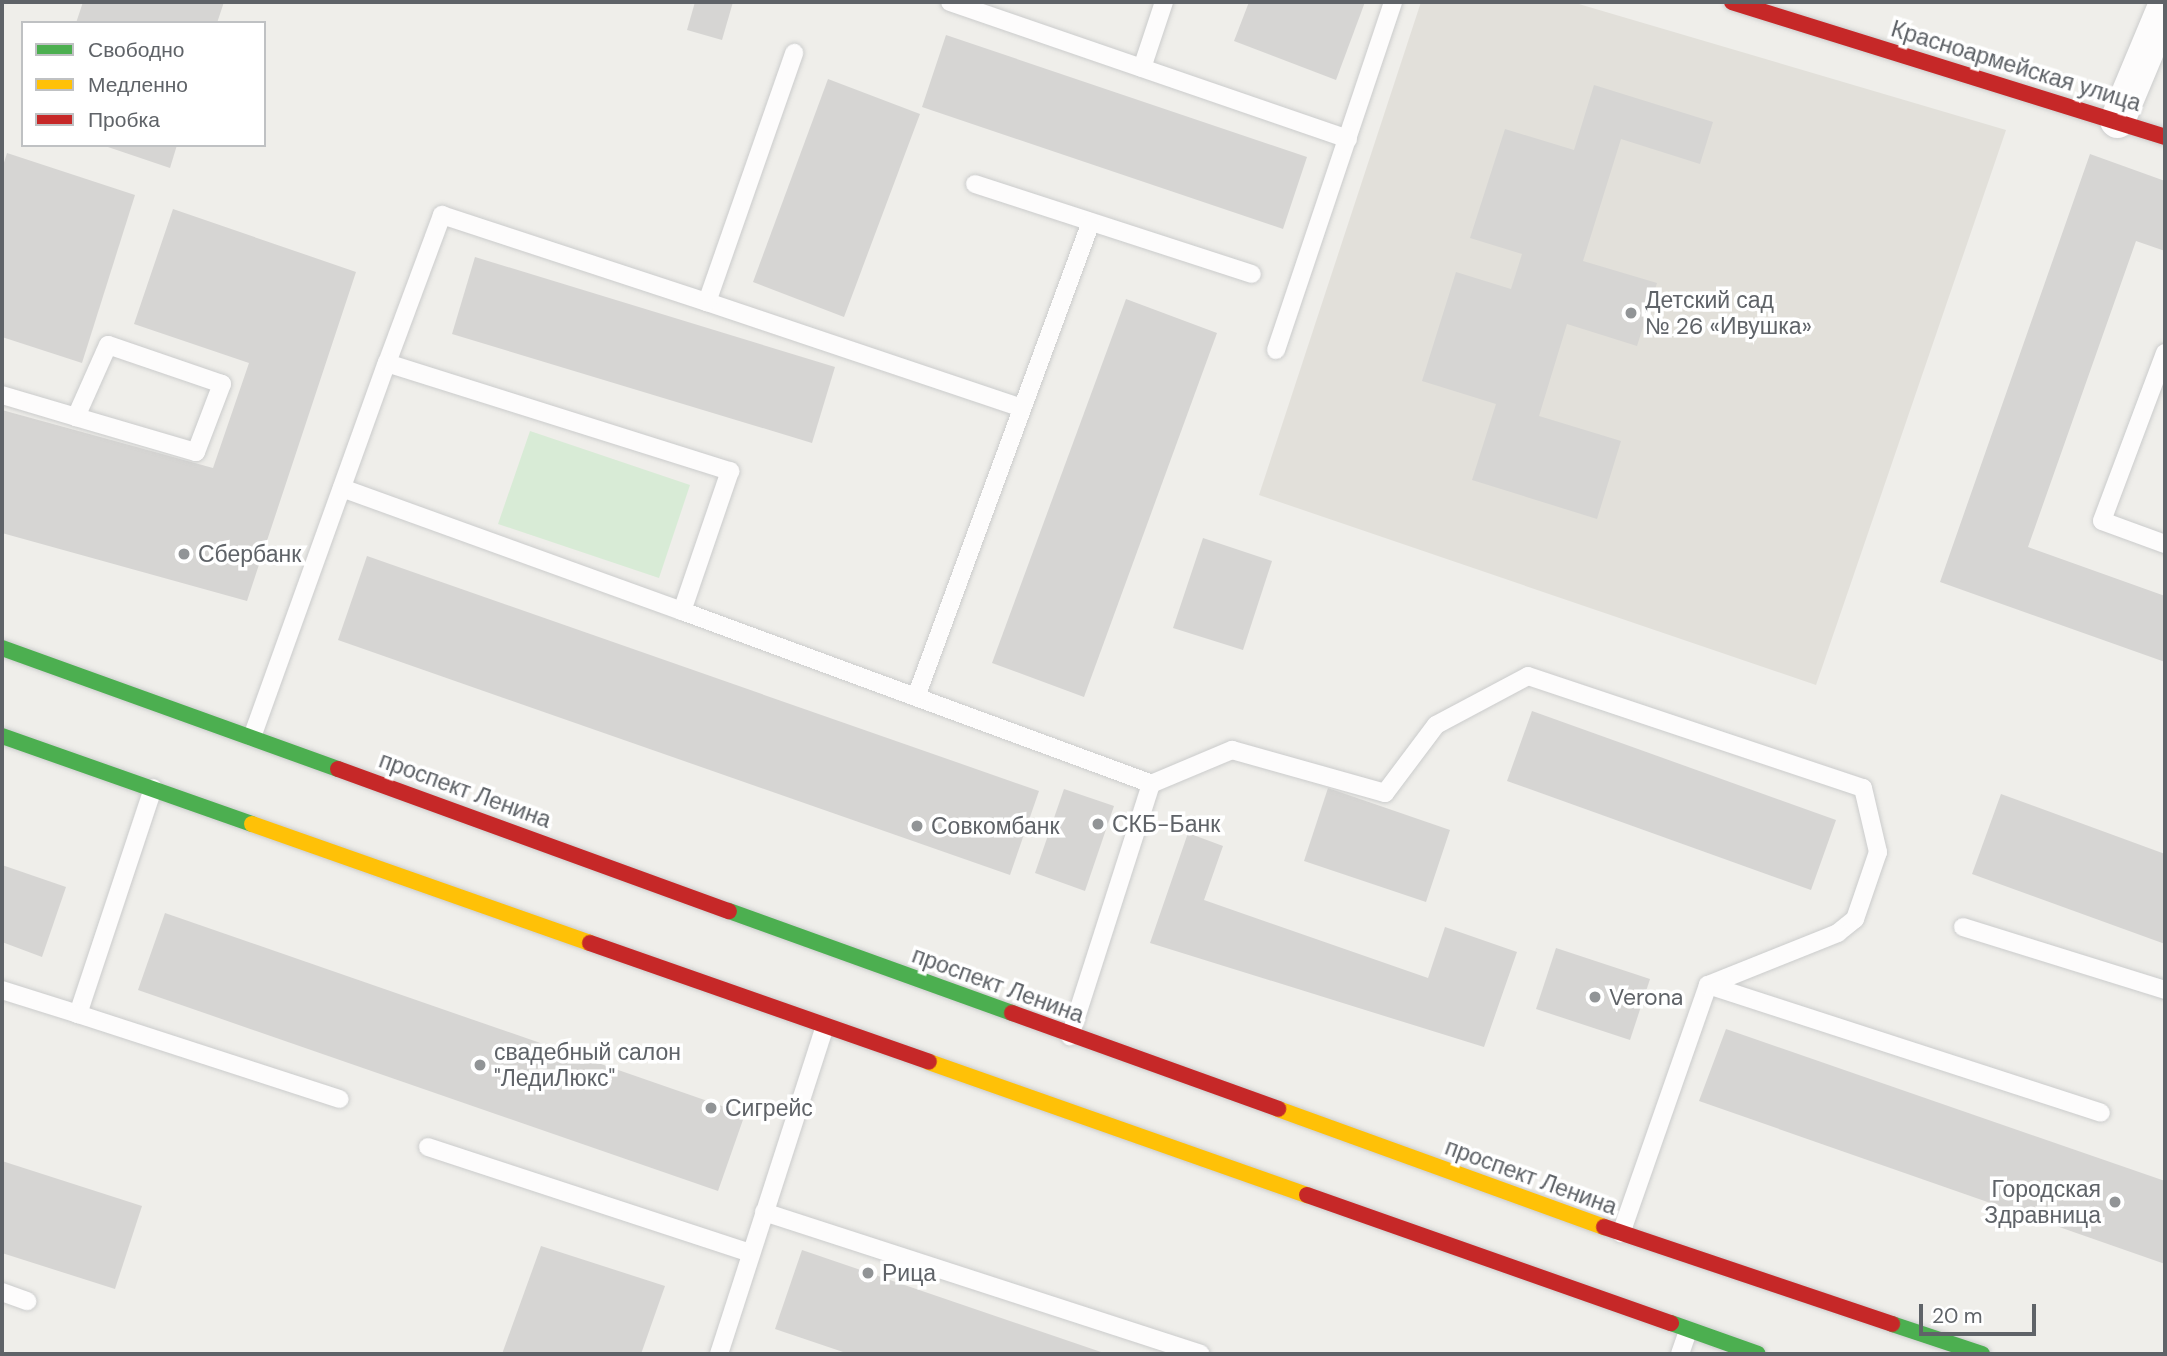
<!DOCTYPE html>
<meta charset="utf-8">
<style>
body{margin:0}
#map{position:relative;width:2167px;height:1356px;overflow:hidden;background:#efeeea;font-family:"DM Sans",sans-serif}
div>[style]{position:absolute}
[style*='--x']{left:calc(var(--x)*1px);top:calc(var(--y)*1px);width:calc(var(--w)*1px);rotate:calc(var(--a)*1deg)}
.education>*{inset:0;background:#e2e0da}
.green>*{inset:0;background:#d8ebd6}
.building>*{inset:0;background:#d6d5d3}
.roads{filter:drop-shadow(0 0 2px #cbcccc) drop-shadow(0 0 2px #cbcccc)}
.lane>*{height:18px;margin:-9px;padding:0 9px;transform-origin:9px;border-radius:9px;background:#fdfcfc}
.street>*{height:35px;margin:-17.5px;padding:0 17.5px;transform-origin:17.5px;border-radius:17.5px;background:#fdfcfc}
.fast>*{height:16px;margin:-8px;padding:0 8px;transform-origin:8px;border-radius:8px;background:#4caf50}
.slow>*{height:16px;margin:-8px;padding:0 8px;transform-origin:8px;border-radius:8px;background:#ffc107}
.jam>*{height:16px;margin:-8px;padding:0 8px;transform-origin:8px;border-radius:8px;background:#c62828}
.dots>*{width:19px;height:19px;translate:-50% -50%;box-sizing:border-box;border:4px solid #fff;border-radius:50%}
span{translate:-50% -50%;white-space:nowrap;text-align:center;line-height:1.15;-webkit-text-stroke:7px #fff;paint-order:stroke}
.street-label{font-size:23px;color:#5f6368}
.poi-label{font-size:23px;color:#5f6368}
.left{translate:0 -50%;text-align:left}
.right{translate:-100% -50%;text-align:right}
.frame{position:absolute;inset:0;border:4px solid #5f6368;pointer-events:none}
.legend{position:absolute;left:21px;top:21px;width:245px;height:126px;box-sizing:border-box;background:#fff;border:2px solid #bfc1c3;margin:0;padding:9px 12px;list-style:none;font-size:21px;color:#5f6368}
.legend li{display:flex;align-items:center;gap:14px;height:35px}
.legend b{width:35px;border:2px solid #bfc1c3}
.scale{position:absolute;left:1919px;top:1304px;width:117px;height:32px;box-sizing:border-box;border:4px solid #5f6368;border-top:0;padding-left:9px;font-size:21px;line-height:24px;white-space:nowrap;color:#5f6368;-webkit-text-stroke:5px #fff;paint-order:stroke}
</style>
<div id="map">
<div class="education">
<i style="clip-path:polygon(1421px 2px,1572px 2px,2006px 130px,1816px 685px,1259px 495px)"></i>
</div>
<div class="green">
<i style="clip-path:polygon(530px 431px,690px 485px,659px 578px,498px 524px)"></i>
</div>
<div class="building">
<i style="clip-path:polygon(83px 2px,224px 2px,217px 23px,76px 23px)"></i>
<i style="clip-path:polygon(695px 2px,733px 2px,722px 40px,687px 30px)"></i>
<i style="clip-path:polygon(1249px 2px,1365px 2px,1336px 80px,1234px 41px)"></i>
<i style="clip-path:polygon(946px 35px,1307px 157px,1283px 229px,922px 107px)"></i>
<i style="clip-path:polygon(828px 79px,920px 114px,844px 317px,753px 282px)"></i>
<i style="clip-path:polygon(1594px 85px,1713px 122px,1700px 164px,1621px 139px,1583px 261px,1657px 283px,1637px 346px,1567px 324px,1539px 416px,1621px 441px,1597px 519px,1472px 480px,1496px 404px,1422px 381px,1456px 272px,1511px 289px,1522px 254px,1470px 238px,1505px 129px,1574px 150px)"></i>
<i style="clip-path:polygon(102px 145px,177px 145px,170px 168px)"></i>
<i style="clip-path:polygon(7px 153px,135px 195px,82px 363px,2px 337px,2px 169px)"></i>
<i style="clip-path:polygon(2090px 154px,2165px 181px,2165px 251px,2136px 241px,2028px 547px,2165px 596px,2165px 662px,1940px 582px)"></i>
<i style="clip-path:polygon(173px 209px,356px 272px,247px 601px,2px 533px,2px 410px,213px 468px,249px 363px,134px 324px)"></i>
<i style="clip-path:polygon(475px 257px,835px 367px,812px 443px,452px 334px)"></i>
<i style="clip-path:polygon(1126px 299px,1217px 333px,1084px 697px,992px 663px)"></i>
<i style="clip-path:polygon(1203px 538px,1272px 561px,1243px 650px,1173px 628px)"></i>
<i style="clip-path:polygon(367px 556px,1039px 791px,1010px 875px,338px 640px)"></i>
<i style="clip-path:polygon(1532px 711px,1836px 820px,1811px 890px,1507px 781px)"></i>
<i style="clip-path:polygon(1328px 788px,1450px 830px,1426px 902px,1304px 861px)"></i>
<i style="clip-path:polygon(1064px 789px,1114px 806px,1085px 891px,1035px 873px)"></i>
<i style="clip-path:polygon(2001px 794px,2165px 854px,2165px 944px,1972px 874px)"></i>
<i style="clip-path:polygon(1188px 833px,1223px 846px,1204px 900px,1428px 978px,1445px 927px,1517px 952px,1484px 1047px,1150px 943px)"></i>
<i style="clip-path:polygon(2px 865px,66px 887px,42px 957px,2px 942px)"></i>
<i style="clip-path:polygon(165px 913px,745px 1114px,718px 1191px,138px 990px)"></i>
<i style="clip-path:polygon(1556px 948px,1650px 979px,1630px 1040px,1536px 1009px)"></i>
<i style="clip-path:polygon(1726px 1029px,2165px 1181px,2165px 1264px,1699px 1101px)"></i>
<i style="clip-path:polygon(2px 1161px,142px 1206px,115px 1289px,2px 1253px)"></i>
<i style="clip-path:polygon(541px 1246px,665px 1286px,641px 1354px,502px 1354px)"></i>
<i style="clip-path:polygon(802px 1250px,1107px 1354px,849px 1354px,775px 1329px)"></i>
</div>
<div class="roads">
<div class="lane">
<i style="--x:950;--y:2;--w:421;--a:19"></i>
<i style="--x:1142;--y:68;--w:70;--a:-71.6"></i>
<i style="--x:975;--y:184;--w:291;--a:18"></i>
<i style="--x:707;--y:302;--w:332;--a:18.6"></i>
<i style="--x:1276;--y:350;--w:367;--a:-71.4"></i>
<i style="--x:2165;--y:353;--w:179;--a:110.6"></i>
<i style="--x:2102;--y:521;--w:67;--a:20.1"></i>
<i style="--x:387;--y:363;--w:158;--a:-69.6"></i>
<i style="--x:442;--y:215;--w:279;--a:18.2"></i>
<i style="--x:707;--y:302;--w:264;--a:-70.7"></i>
<i style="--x:2;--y:395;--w:77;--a:16.6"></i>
<i style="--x:76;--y:417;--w:125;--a:16.3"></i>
<i style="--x:196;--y:452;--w:73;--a:-69.1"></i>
<i style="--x:222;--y:384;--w:120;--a:-161.1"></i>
<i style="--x:108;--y:345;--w:79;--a:114"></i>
<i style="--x:342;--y:488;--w:362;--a:19.9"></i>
<i style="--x:916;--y:697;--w:506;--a:-69.78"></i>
<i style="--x:252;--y:737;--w:398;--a:-70.2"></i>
<i style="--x:387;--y:363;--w:360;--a:17.5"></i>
<i style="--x:730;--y:471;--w:148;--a:108.9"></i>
<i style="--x:682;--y:611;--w:500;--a:20.2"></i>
<i style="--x:1151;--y:784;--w:265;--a:107.8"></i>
<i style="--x:1151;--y:784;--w:88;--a:-22.8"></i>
<i style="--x:1232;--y:750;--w:159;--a:15.7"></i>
<i style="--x:1385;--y:793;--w:85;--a:-53.1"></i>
<i style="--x:1436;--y:725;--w:104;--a:-28"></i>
<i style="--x:1528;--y:676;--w:353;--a:18.5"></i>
<i style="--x:1863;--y:788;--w:66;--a:76.8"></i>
<i style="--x:1878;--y:852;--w:71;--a:108.9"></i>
<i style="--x:1855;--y:919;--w:22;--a:141"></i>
<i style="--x:1838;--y:933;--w:140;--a:158.2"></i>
<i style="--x:1708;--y:985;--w:263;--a:109.3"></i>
<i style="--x:1963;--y:927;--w:212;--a:17.3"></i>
<i style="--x:1708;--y:985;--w:413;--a:18"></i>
<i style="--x:2;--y:990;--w:80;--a:17.5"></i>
<i style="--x:78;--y:1014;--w:238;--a:-71.6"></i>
<i style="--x:78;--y:1014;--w:275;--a:18"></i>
<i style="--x:428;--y:1147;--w:340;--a:18.2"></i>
<i style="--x:764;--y:1212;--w:459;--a:18"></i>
<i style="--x:2;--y:1292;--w:27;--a:20"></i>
<i style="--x:719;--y:1354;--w:342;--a:-72.1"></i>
<i style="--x:1680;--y:1354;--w:24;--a:-71"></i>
</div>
<div class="street">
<i style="--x:2117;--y:120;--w:125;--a:-67.3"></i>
</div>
<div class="fast">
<i style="--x:2;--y:648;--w:357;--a:19.8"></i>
<i style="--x:2;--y:736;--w:265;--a:19.4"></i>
<i style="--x:729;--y:911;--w:301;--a:19.8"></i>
<i style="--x:1671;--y:1323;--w:92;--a:19.6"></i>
<i style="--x:1892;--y:1324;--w:95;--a:18.4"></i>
</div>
<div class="slow">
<i style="--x:252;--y:824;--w:358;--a:19.4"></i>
<i style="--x:929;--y:1062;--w:401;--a:19.4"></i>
<i style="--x:1278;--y:1109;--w:347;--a:19.9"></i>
</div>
<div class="jam">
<i style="--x:1732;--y:2;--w:454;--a:17.3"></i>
<i style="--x:338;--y:769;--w:416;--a:20"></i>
<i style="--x:590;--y:943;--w:359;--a:19.3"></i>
<i style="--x:1012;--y:1013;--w:283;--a:19.8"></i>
<i style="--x:1307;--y:1195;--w:386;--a:19.4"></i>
<i style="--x:1604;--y:1227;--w:304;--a:18.6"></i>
</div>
</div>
<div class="dots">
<i style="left:1631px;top:313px;background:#919496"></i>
<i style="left:184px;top:554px;background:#919496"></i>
<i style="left:1098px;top:824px;background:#919496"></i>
<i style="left:917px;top:826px;background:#919496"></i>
<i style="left:1595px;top:997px;background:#919496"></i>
<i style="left:480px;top:1065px;background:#919496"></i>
<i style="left:711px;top:1108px;background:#919496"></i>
<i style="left:2115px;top:1202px;background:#919496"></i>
<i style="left:868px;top:1273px;background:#919496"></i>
</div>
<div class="street-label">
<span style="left:2016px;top:66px;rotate:17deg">Красноармейская улица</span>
<span style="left:465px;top:790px;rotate:20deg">проспект Ленина</span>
<span style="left:998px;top:985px;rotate:20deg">проспект Ленина</span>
<span style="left:1531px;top:1177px;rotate:20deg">проспект Ленина</span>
</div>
<div class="poi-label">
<span class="left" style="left:1645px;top:313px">Детский сад<br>№ 26 «Ивушка»</span>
<span class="left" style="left:198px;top:554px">Сбербанк</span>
<span class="left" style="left:1112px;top:824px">СКБ-Банк</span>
<span class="left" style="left:931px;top:826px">Совкомбанк</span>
<span class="left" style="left:1609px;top:997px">Verona</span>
<span class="left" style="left:494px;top:1065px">свадебный салон<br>"ЛедиЛюкс"</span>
<span class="left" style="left:725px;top:1108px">Сигрейс</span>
<span class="right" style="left:2101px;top:1202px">Городская<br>Здравница</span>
<span class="left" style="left:882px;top:1273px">Рица</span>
</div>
<div class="frame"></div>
<ul class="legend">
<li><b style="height:9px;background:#4caf50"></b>Свободно</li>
<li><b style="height:9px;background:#ffc107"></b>Медленно</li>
<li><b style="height:9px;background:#c62828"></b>Пробка</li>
</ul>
<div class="scale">20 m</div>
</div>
